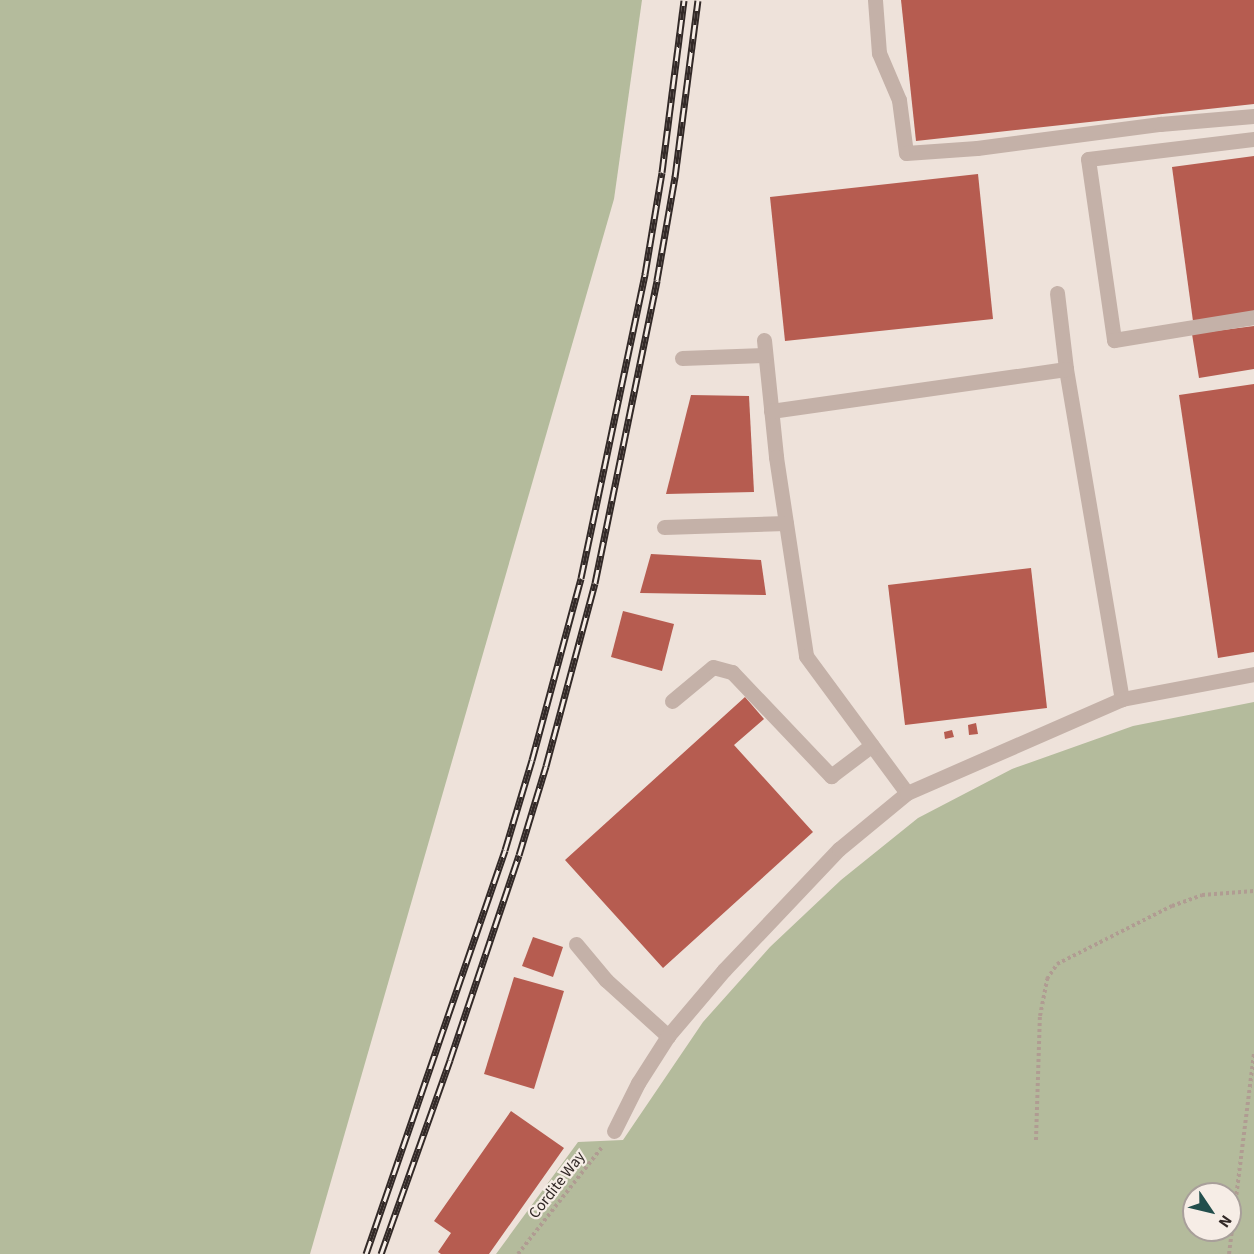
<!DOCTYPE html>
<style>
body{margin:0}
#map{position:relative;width:1254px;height:1254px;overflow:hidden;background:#eee2da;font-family:"Source Sans 3",sans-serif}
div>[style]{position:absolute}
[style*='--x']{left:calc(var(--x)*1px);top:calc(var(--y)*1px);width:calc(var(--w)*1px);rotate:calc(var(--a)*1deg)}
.green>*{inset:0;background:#b4bb9c}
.building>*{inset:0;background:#b65c50}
.path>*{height:4px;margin-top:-2px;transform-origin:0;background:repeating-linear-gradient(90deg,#b09c92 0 3px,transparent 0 6px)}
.minor>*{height:15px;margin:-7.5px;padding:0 7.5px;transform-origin:7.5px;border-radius:7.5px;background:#c4b1a8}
.rail>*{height:7px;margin-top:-3.5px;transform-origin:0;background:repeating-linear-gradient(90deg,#f6ede6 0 14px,#322927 0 28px);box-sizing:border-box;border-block:2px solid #322927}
span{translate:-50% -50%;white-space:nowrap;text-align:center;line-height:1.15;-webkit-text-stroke:4.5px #f6ede6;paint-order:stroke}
.street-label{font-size:16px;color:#322927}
.north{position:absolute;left:1182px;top:1182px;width:60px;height:60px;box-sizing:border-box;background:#f6ede6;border:2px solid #a89f9a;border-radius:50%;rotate:125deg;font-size:16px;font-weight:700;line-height:24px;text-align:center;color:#322927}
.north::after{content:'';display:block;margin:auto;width:21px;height:27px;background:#224e4c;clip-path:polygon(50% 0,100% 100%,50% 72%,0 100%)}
</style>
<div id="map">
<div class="green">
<i style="clip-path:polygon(0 0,642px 0,614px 199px,310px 1254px,0 1254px)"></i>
<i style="clip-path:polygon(evenodd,1254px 702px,1254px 1254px,496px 1254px,578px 1142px,623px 1140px,703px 1022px,770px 947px,841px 880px,918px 818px,1012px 769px,1133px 726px,1254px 702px,1194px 1194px,1230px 1194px,1230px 1230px,1194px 1230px,1194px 1194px)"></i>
</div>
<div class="building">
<i style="clip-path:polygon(901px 0,1254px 0,1254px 104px,916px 141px)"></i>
<i style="clip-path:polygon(1254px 156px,1254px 313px,1193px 321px,1172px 167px)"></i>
<i style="clip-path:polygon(978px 174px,993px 319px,785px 341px,770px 197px)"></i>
<i style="clip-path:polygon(1254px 326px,1254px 369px,1199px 378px,1192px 334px)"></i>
<i style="clip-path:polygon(1254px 384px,1254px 652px,1218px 658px,1179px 395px)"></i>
<i style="clip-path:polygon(691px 395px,749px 396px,754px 492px,666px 494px)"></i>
<i style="clip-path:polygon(651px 554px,761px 560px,766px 595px,640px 593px)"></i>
<i style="clip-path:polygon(1031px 568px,1047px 708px,905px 725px,888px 585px)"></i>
<i style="clip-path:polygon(623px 611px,674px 624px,662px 671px,611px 657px)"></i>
<i style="clip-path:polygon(745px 697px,764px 719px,734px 745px,813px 832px,663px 968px,565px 860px)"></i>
<i style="clip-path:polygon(976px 723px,978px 734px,969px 735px,968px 725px)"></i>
<i style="clip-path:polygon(952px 730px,954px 737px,945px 739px,944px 732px)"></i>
<i style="clip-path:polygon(533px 937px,563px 947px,553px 977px,522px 966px)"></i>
<i style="clip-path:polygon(514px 977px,564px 991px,534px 1089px,484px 1074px)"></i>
<i style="clip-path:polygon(511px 1111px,564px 1148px,489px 1254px,441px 1254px,438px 1252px,451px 1233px,434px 1221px)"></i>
</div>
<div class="path">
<i style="--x:1036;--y:1140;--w:124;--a:-88.2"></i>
<i style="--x:1040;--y:1016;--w:38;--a:-79"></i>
<i style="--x:1047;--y:979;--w:18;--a:-56"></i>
<i style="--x:1057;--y:964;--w:129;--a:-26.8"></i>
<i style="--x:1172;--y:906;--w:32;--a:-20"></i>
<i style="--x:1202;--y:895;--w:52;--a:-4.4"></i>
<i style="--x:518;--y:1254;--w:137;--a:-51.8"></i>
<i style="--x:1229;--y:1254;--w:203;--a:-82.9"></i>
</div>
<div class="minor">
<i style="--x:875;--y:0;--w:53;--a:85.7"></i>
<i style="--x:879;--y:53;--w:51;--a:66.9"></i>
<i style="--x:899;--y:100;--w:53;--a:82.5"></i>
<i style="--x:906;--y:153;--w:71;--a:-4"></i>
<i style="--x:977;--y:148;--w:185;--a:-7.5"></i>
<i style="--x:1160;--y:124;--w:94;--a:-4.9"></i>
<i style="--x:1254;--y:139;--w:167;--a:173.1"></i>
<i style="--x:1088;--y:159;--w:183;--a:81.8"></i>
<i style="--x:1114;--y:340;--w:142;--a:-9.3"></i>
<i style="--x:1057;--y:293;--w:77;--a:83.2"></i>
<i style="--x:1066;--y:369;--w:335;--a:80.4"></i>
<i style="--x:764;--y:340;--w:118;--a:84.1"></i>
<i style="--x:776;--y:457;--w:201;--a:81.4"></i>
<i style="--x:806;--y:656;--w:170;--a:53.6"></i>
<i style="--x:682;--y:358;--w:83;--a:-2.1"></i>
<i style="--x:771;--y:411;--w:298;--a:-8.1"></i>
<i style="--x:664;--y:527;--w:122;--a:-1.9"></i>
<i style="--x:672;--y:701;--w:53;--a:-39.7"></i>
<i style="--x:713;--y:667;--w:20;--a:15"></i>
<i style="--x:732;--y:672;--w:144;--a:46.4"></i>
<i style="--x:831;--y:776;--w:51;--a:-37.1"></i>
<i style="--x:576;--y:944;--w:47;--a:50.2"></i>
<i style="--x:606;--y:980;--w:84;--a:42.1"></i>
<i style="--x:614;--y:1131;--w:54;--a:-63.4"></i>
<i style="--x:638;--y:1083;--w:56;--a:-57.4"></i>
<i style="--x:668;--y:1036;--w:87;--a:-49.7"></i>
<i style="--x:724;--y:970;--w:167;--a:-46.5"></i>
<i style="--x:839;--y:849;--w:88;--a:-39.5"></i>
<i style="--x:907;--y:793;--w:235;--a:-23.6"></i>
<i style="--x:1122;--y:699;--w:134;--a:-10.7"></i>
</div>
<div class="rail">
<i style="--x:366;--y:1254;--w:427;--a:-71"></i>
<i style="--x:505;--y:850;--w:94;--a:-73.3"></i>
<i style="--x:532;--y:760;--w:188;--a:-74.9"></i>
<i style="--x:581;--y:578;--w:311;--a:-78.1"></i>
<i style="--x:645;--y:274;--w:103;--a:-80.5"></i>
<i style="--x:662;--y:172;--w:173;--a:-82.7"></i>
<i style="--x:381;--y:1254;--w:206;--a:-70.4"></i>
<i style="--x:450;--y:1060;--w:216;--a:-71.4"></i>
<i style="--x:519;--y:855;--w:93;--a:-73.1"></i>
<i style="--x:546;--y:766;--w:189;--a:-75"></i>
<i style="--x:595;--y:583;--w:309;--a:-78.4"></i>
<i style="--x:657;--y:280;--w:105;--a:-80.1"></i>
<i style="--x:675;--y:177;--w:178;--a:-82.6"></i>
</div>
<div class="street-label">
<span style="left:557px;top:1185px;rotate:-52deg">Cordite Way</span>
</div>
<div class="north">N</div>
</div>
